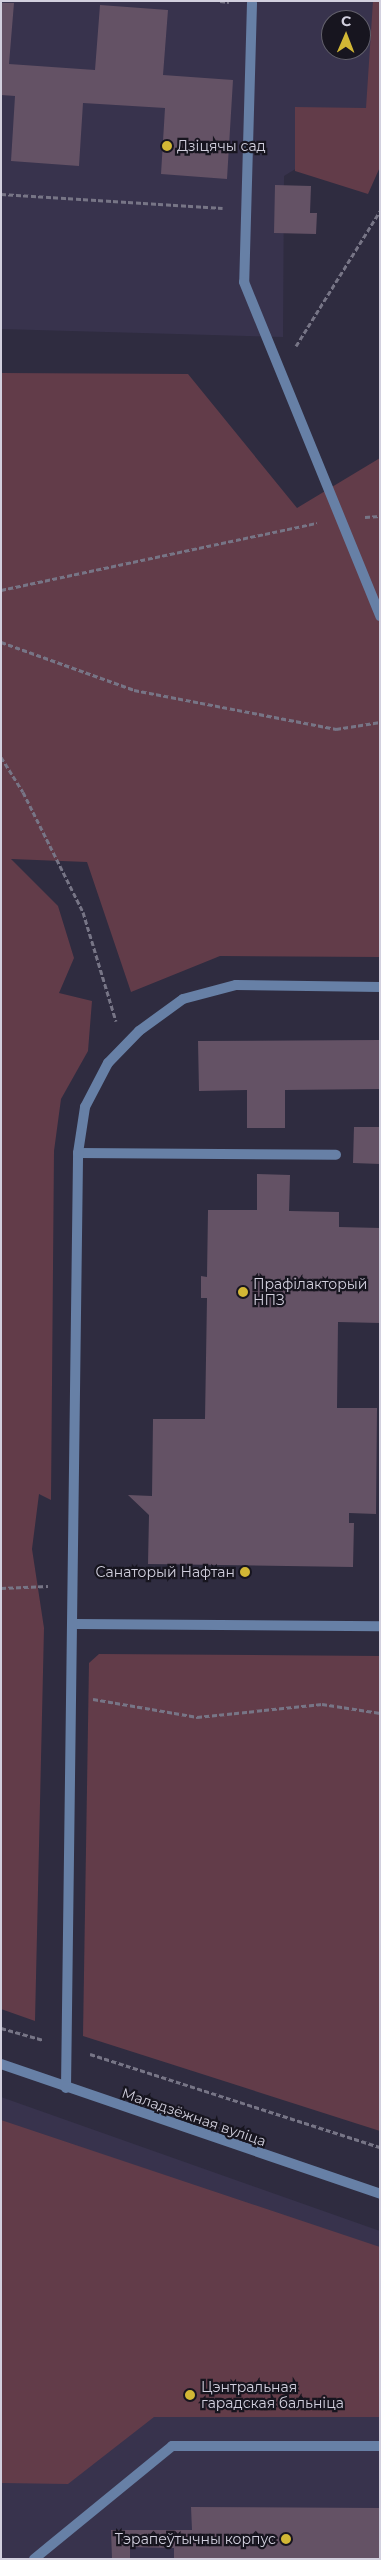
<!DOCTYPE html>
<meta charset="utf-8">
<style>
body{margin:0}
#map{position:relative;width:381px;height:2560px;overflow:hidden;background:#2f2c40;font-family:Montserrat,sans-serif}
div>[style]{position:absolute}
[style*='--x']{left:calc(var(--x)*1px);top:calc(var(--y)*1px);width:calc(var(--w)*1px);rotate:calc(var(--a)*1deg)}
.built>*{inset:0;background:#38334d}
.green>*{inset:0;background:#623c49}
.building>*{inset:0;background:#645265}
.path>*{height:3px;margin-top:-1.5px;transform-origin:0;background:repeating-linear-gradient(90deg,#777586 0 5px,transparent 0 7.5px)}
.service>*{height:10px;margin:-5px;padding:0 5px;transform-origin:5px;border-radius:5px;background:#6780a6}
.tertiary>*{height:10px;margin:-5px;padding:0 5px;transform-origin:5px;border-radius:5px;background:#6780a6}
.dots>*{width:14px;height:14px;translate:-50% -50%;box-sizing:border-box;border:2px solid #17151f;border-radius:50%}
span{translate:-50% -50%;white-space:nowrap;text-align:center;line-height:1.15;-webkit-text-stroke:4.5px #17151f;paint-order:stroke}
.poi-label{font-size:14px;color:#d2d0de}
.left{translate:0 -50%;text-align:left}
.right{translate:-100% -50%;text-align:right}
.street-label{font-size:14px;color:#d2d0de}
.frame{position:absolute;inset:0;border:2px solid #d2d0de;pointer-events:none}
.north{position:absolute;left:321px;top:10px;width:50px;height:50px;box-sizing:border-box;background:#17151f;border:1px solid #62606b;border-radius:50%;rotate:1deg;font-size:14px;font-weight:700;line-height:20px;text-align:center;color:#d2d0de}
.north::after{content:'';display:block;margin:auto;width:18px;height:22px;background:#d2b735;clip-path:polygon(50% 0,100% 100%,50% 72%,0 100%)}
</style>
<div id="map">
<div class="built">
<i style="clip-path:polygon(evenodd,1px 1px,380px 1px,380px 117px,284px 176px,283px 337px,1px 329px,1px 1px,331px 20px,361px 20px,361px 50px,331px 50px,331px 20px)"></i>
<i style="clip-path:polygon(1px 2097px,380px 2231px,380px 2559px,1px 2559px)"></i>
</div>
<div class="green">
<i style="clip-path:polygon(373px 1px,380px 1px,380px 167px,368px 194px,295px 171px,295px 107px,366px 108px)"></i>
<i style="clip-path:polygon(1px 373px,188px 374px,297px 508px,380px 458px,380px 957px,220px 956px,131px 992px,87px 862px,11px 859px,58px 906px,74px 958px,59px 993px,92px 1001px,88px 1051px,61px 1099px,54px 1151px,51px 1500px,39px 1494px,32px 1549px,44px 1628px,35px 2021px,1px 2009px)"></i>
<i style="clip-path:polygon(99px 1654px,380px 1656px,380px 2131px,83px 2036px,89px 1663px)"></i>
<i style="clip-path:polygon(1px 2120px,380px 2247px,380px 2417px,154px 2417px,68px 2484px,1px 2483px)"></i>
</div>
<div class="building">
<i style="clip-path:polygon(1px 3px,14px 3px,9px 64px,95px 70px,100px 5px,168px 10px,163px 75px,233px 80px,227px 179px,161px 174px,165px 108px,83px 103px,79px 166px,11px 161px,15px 96px,1px 95px)"></i>
<i style="clip-path:polygon(275px 185px,311px 186px,310px 213px,317px 213px,316px 234px,274px 233px)"></i>
<i style="clip-path:polygon(380px 1040px,380px 1089px,285px 1090px,285px 1128px,247px 1128px,247px 1090px,199px 1091px,198px 1041px)"></i>
<i style="clip-path:polygon(354px 1127px,380px 1127px,380px 1164px,353px 1163px)"></i>
<i style="clip-path:polygon(257px 1174px,290px 1175px,289px 1211px,339px 1212px,339px 1227px,380px 1228px,380px 1323px,338px 1322px,337px 1408px,377px 1408px,376px 1514px,349px 1513px,349px 1523px,354px 1523px,353px 1567px,148px 1564px,149px 1515px,128px 1495px,152px 1496px,153px 1419px,205px 1419px,207px 1298px,201px 1298px,201px 1276px,207px 1277px,208px 1210px,257px 1210px)"></i>
<i style="clip-path:polygon(191px 2507px,380px 2508px,380px 2559px,174px 2559px,174px 2548px,130px 2547px,130px 2559px,112px 2559px,111px 2530px,192px 2530px)"></i>
</div>
<div class="path">
<i style="--x:220;--y:1;--w:9;--a:6"></i>
<i style="--x:1;--y:194;--w:222;--a:3.6"></i>
<i style="--x:296;--y:346;--w:159;--a:-58.1"></i>
<i style="--x:365;--y:517;--w:15;--a:-4"></i>
<i style="--x:1;--y:590;--w:323;--a:-12"></i>
<i style="--x:1;--y:642;--w:141;--a:19.8"></i>
<i style="--x:134;--y:690;--w:206;--a:10.9"></i>
<i style="--x:336;--y:729;--w:45;--a:-9"></i>
<i style="--x:1;--y:757;--w:41;--a:57.8"></i>
<i style="--x:23;--y:792;--w:134;--a:63.4"></i>
<i style="--x:83;--y:912;--w:114;--a:73.2"></i>
<i style="--x:1;--y:1588;--w:47;--a:-2.4"></i>
<i style="--x:93;--y:1699;--w:106;--a:9.8"></i>
<i style="--x:197;--y:1717;--w:126;--a:-5.9"></i>
<i style="--x:322;--y:1704;--w:59;--a:8.8"></i>
<i style="--x:1;--y:2028;--w:44;--a:15.9"></i>
<i style="--x:90;--y:2054;--w:305;--a:17.8"></i>
</div>
<div class="service">
<i style="--x:252;--y:3;--w:279;--a:91.6"></i>
<i style="--x:244;--y:282;--w:361;--a:67.8"></i>
<i style="--x:78;--y:1153;--w:258;--a:0.4"></i>
<i style="--x:74;--y:1624;--w:306;--a:0.4"></i>
<i style="--x:66;--y:2088;--w:935;--a:-89.26"></i>
<i style="--x:78;--y:1153;--w:47;--a:-81.3"></i>
<i style="--x:85;--y:1107;--w:50;--a:-62.4"></i>
<i style="--x:108;--y:1063;--w:45;--a:-45.9"></i>
<i style="--x:139;--y:1031;--w:54;--a:-36"></i>
<i style="--x:183;--y:999;--w:55;--a:-14.8"></i>
<i style="--x:236;--y:985;--w:144;--a:0.8"></i>
<i style="--x:34;--y:2559;--w:178;--a:-39.3"></i>
<i style="--x:172;--y:2446;--w:208;--a:0"></i>
</div>
<div class="tertiary">
<i style="--x:1;--y:2064;--w:401;--a:18.9"></i>
</div>
<div class="dots">
<i style="left:167px;top:146px;background:#d2b735"></i>
<i style="left:243px;top:1292px;background:#d2b735"></i>
<i style="left:245px;top:1572px;background:#d2b735"></i>
<i style="left:190px;top:2395px;background:#d2b735"></i>
<i style="left:286px;top:2539px;background:#d2b735"></i>
</div>
<div class="poi-label">
<span class="left" style="left:177px;top:146px">Дзіцячы сад</span>
<span class="left" style="left:253px;top:1292px">Прафілакторый<br>НПЗ</span>
<span class="right" style="left:235px;top:1572px">Санаторый Нафтан</span>
<span class="left" style="left:201px;top:2395px">Цэнтральная<br>гарадская бальніца</span>
<span class="right" style="left:276px;top:2539px">Тэрапеўтычны корпус</span>
</div>
<div class="street-label">
<span style="left:194px;top:2117px;rotate:19deg">Маладзёжная вуліца</span>
</div>
<div class="frame"></div>
<div class="north">С</div>
</div>
